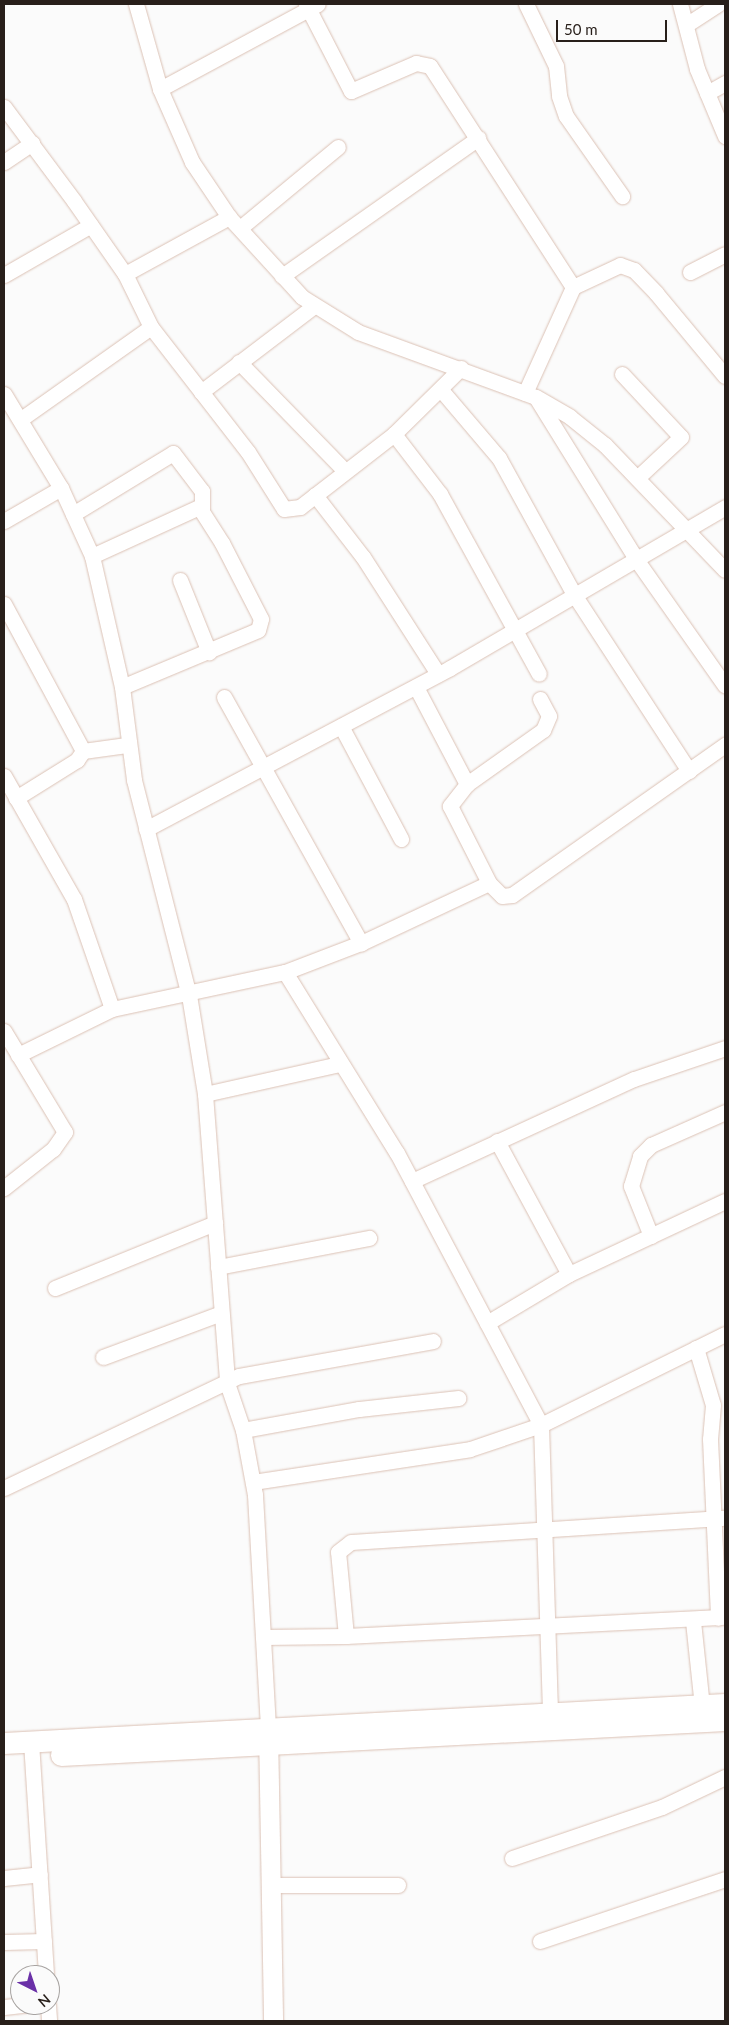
<!DOCTYPE html>
<style>
body{margin:0}
#map{position:relative;width:729px;height:2025px;overflow:hidden;background:#fbfbfb;font-family:Lato,sans-serif}
div>[style]{position:absolute}
[style*='--x']{left:calc(var(--x)*1px);top:calc(var(--y)*1px);width:calc(var(--w)*1px);rotate:calc(var(--a)*1deg)}
.roads{filter:drop-shadow(0 0 1px #dbc1b4) drop-shadow(0 0 1px #dbc1b4)}
.minor>*{height:15px;margin:-7.5px;padding:0 7.5px;transform-origin:7.5px;border-radius:7.5px;background:#fff}
.tertiary>*{height:19px;margin:-9.5px;padding:0 9.5px;transform-origin:9.5px;border-radius:9.5px;background:#fff}
.secondary>*{height:21px;margin:-10.5px;padding:0 10.5px;transform-origin:10.5px;border-radius:10.5px;background:#fff}
span{translate:-50% -50%;white-space:nowrap;text-align:center;line-height:1.15;-webkit-text-stroke:5px #fbfbfb;paint-order:stroke}
.frame{position:absolute;inset:0;border:5px solid #281f1a;pointer-events:none}
.north{position:absolute;left:10px;top:1965px;width:50px;height:50px;box-sizing:border-box;background:#fbfbfb;border:1px solid #a7a3a1;border-radius:50%;rotate:139deg;font-size:14px;font-weight:700;line-height:20px;text-align:center;color:#281f1a}
.north::after{content:'';display:block;margin:auto;width:18px;height:22px;background:#6a30a7;clip-path:polygon(50% 0,100% 100%,50% 72%,0 100%)}
.scale{position:absolute;left:556px;top:20px;width:111px;height:22px;box-sizing:border-box;border:2px solid #281f1a;border-top:0;padding-left:6px;font-size:15px;line-height:18px;white-space:nowrap;color:#281f1a;-webkit-text-stroke:4px #fbfbfb;paint-order:stroke}
</style>
<div id="map">
<div class="roads">
<div class="minor">
<i style="--x:136;--y:4;--w:88;--a:74.2"></i>
<i style="--x:160;--y:89;--w:80;--a:66.3"></i>
<i style="--x:192;--y:162;--w:66;--a:56.1"></i>
<i style="--x:229;--y:217;--w:108;--a:47.6"></i>
<i style="--x:302;--y:297;--w:66;--a:32"></i>
<i style="--x:358;--y:332;--w:189;--a:20.1"></i>
<i style="--x:536;--y:397;--w:39;--a:30"></i>
<i style="--x:570;--y:417;--w:45;--a:38.7"></i>
<i style="--x:605;--y:445;--w:173;--a:46.2"></i>
<i style="--x:306;--y:4;--w:98;--a:62.7"></i>
<i style="--x:351;--y:91;--w:71;--a:-23.3"></i>
<i style="--x:416;--y:63;--w:14;--a:12"></i>
<i style="--x:430;--y:66;--w:263;--a:57.1"></i>
<i style="--x:526;--y:4;--w:69;--a:64.2"></i>
<i style="--x:556;--y:66;--w:30;--a:84"></i>
<i style="--x:559;--y:96;--w:21;--a:71"></i>
<i style="--x:566;--y:116;--w:98;--a:55"></i>
<i style="--x:680;--y:4;--w:67;--a:75.3"></i>
<i style="--x:697;--y:69;--w:73;--a:67.3"></i>
<i style="--x:686;--y:25;--w:38;--a:-33"></i>
<i style="--x:160;--y:89;--w:179;--a:-28.3"></i>
<i style="--x:707;--y:93;--w:21;--a:-29"></i>
<i style="--x:4;--y:107;--w:117;--a:53.3"></i>
<i style="--x:74;--y:201;--w:89;--a:55.1"></i>
<i style="--x:125;--y:274;--w:59;--a:63.9"></i>
<i style="--x:151;--y:327;--w:158;--a:52.2"></i>
<i style="--x:248;--y:452;--w:67;--a:57.7"></i>
<i style="--x:284;--y:509;--w:16;--a:-7"></i>
<i style="--x:300;--y:507;--w:119;--a:-37.8"></i>
<i style="--x:394;--y:434;--w:94;--a:-44.6"></i>
<i style="--x:4;--y:162;--w:34;--a:-34"></i>
<i style="--x:240;--y:228;--w:127;--a:-39.6"></i>
<i style="--x:690;--y:272;--w:39;--a:-27"></i>
<i style="--x:125;--y:274;--w:119;--a:-28.7"></i>
<i style="--x:4;--y:275;--w:100;--a:-29.9"></i>
<i style="--x:282;--y:276;--w:240;--a:-35.1"></i>
<i style="--x:239;--y:362;--w:151;--a:45.8"></i>
<i style="--x:622;--y:374;--w:86;--a:46.9"></i>
<i style="--x:681;--y:437;--w:60;--a:137"></i>
<i style="--x:442;--y:391;--w:88;--a:49.6"></i>
<i style="--x:499;--y:458;--w:158;--a:61.2"></i>
<i style="--x:575;--y:596;--w:209;--a:56.9"></i>
<i style="--x:201;--y:392;--w:142;--a:-37.3"></i>
<i style="--x:525;--y:393;--w:116;--a:-65.6"></i>
<i style="--x:573;--y:287;--w:52;--a:-25.1"></i>
<i style="--x:620;--y:265;--w:15;--a:20"></i>
<i style="--x:634;--y:270;--w:32;--a:46"></i>
<i style="--x:656;--y:293;--w:108;--a:50.3"></i>
<i style="--x:4;--y:394;--w:110;--a:58.8"></i>
<i style="--x:61;--y:488;--w:75;--a:65.5"></i>
<i style="--x:92;--y:556;--w:134;--a:77.1"></i>
<i style="--x:122;--y:687;--w:94;--a:82.6"></i>
<i style="--x:134;--y:780;--w:222;--a:75.7"></i>
<i style="--x:189;--y:995;--w:100;--a:80.8"></i>
<i style="--x:205;--y:1094;--w:290;--a:85.6"></i>
<i style="--x:227;--y:1383;--w:50;--a:71.2"></i>
<i style="--x:243;--y:1430;--w:66;--a:79.5"></i>
<i style="--x:255;--y:1495;--w:235;--a:86.8"></i>
<i style="--x:537;--y:399;--w:192;--a:58.2"></i>
<i style="--x:638;--y:562;--w:151;--a:54.9"></i>
<i style="--x:21;--y:419;--w:159;--a:-35.3"></i>
<i style="--x:394;--y:434;--w:76;--a:52.5"></i>
<i style="--x:440;--y:494;--w:205;--a:61.2"></i>
<i style="--x:315;--y:495;--w:78;--a:52.3"></i>
<i style="--x:363;--y:557;--w:139;--a:57.3"></i>
<i style="--x:73;--y:514;--w:117;--a:-31.4"></i>
<i style="--x:173;--y:453;--w:48;--a:52.7"></i>
<i style="--x:202;--y:491;--w:18;--a:90"></i>
<i style="--x:4;--y:521;--w:66;--a:-30.1"></i>
<i style="--x:92;--y:556;--w:118;--a:-24.6"></i>
<i style="--x:199;--y:507;--w:43;--a:57.4"></i>
<i style="--x:222;--y:543;--w:85;--a:62.8"></i>
<i style="--x:261;--y:619;--w:11;--a:105"></i>
<i style="--x:258;--y:630;--w:147;--a:157.3"></i>
<i style="--x:180;--y:580;--w:78;--a:68.1"></i>
<i style="--x:4;--y:604;--w:167;--a:61.7"></i>
<i style="--x:83;--y:751;--w:11;--a:124"></i>
<i style="--x:77;--y:760;--w:72;--a:148.1"></i>
<i style="--x:416;--y:687;--w:110;--a:62.3"></i>
<i style="--x:224;--y:697;--w:282;--a:60.9"></i>
<i style="--x:540;--y:699;--w:19;--a:62"></i>
<i style="--x:549;--y:716;--w:15;--a:113"></i>
<i style="--x:543;--y:730;--w:93;--a:144.6"></i>
<i style="--x:467;--y:784;--w:28;--a:128"></i>
<i style="--x:450;--y:806;--w:86;--a:63.1"></i>
<i style="--x:489;--y:883;--w:18;--a:45"></i>
<i style="--x:502;--y:896;--w:10;--a:-6"></i>
<i style="--x:512;--y:895;--w:261;--a:-35.2"></i>
<i style="--x:341;--y:726;--w:128;--a:62"></i>
<i style="--x:83;--y:751;--w:44;--a:-7.8"></i>
<i style="--x:4;--y:776;--w:142;--a:60.4"></i>
<i style="--x:74;--y:899;--w:116;--a:70.9"></i>
<i style="--x:146;--y:829;--w:344;--a:-27.9"></i>
<i style="--x:450;--y:668;--w:319;--a:-30.3"></i>
<i style="--x:285;--y:972;--w:213;--a:58.3"></i>
<i style="--x:397;--y:1153;--w:308;--a:62.1"></i>
<i style="--x:541;--y:1425;--w:289;--a:88.2"></i>
<i style="--x:4;--y:1031;--w:118;--a:58.9"></i>
<i style="--x:65;--y:1132;--w:21;--a:125"></i>
<i style="--x:53;--y:1149;--w:63;--a:141.5"></i>
<i style="--x:18;--y:1055;--w:105;--a:-26.1"></i>
<i style="--x:112;--y:1009;--w:177;--a:-12.1"></i>
<i style="--x:285;--y:972;--w:81;--a:-20.9"></i>
<i style="--x:361;--y:943;--w:141;--a:-25.1"></i>
<i style="--x:205;--y:1094;--w:137;--a:-12.6"></i>
<i style="--x:497;--y:1141;--w:151;--a:61.6"></i>
<i style="--x:412;--y:1181;--w:244;--a:-24.7"></i>
<i style="--x:634;--y:1079;--w:96;--a:-18.8"></i>
<i style="--x:651;--y:1236;--w:54;--a:-111.8"></i>
<i style="--x:631;--y:1186;--w:31;--a:-73"></i>
<i style="--x:640;--y:1156;--w:16;--a:-45"></i>
<i style="--x:651;--y:1145;--w:81;--a:-24"></i>
<i style="--x:218;--y:1267;--w:154;--a:-10.9"></i>
<i style="--x:55;--y:1288;--w:173;--a:-22.1"></i>
<i style="--x:487;--y:1323;--w:96;--a:-30.9"></i>
<i style="--x:569;--y:1274;--w:172;--a:-25.1"></i>
<i style="--x:696;--y:1348;--w:59;--a:73.4"></i>
<i style="--x:713;--y:1405;--w:34;--a:95"></i>
<i style="--x:710;--y:1439;--w:179;--a:87.4"></i>
<i style="--x:103;--y:1357;--w:126;--a:-20.4"></i>
<i style="--x:243;--y:1430;--w:118;--a:-10.3"></i>
<i style="--x:359;--y:1409;--w:100;--a:-6.3"></i>
<i style="--x:253;--y:1482;--w:219;--a:-8.6"></i>
<i style="--x:470;--y:1449;--w:75;--a:-18.7"></i>
<i style="--x:541;--y:1425;--w:205;--a:-26.3"></i>
<i style="--x:4;--y:1488;--w:260;--a:-25.5"></i>
<i style="--x:239;--y:1376;--w:197;--a:-10.2"></i>
<i style="--x:693;--y:1621;--w:85;--a:84"></i>
<i style="--x:346;--y:1636;--w:379;--a:-2.9"></i>
<i style="--x:263;--y:1637;--w:83;--a:-0.7"></i>
<i style="--x:346;--y:1636;--w:84;--a:-95.4"></i>
<i style="--x:338;--y:1552;--w:16;--a:-38"></i>
<i style="--x:351;--y:1542;--w:375;--a:-3.7"></i>
<i style="--x:31;--y:1742;--w:233;--a:86.3"></i>
<i style="--x:512;--y:1858;--w:158;--a:-18.8"></i>
<i style="--x:662;--y:1807;--w:70;--a:-25.5"></i>
<i style="--x:4;--y:1878;--w:36;--a:-6"></i>
<i style="--x:271;--y:1885;--w:127;--a:0"></i>
<i style="--x:540;--y:1941;--w:195;--a:-18.5"></i>
<i style="--x:4;--y:1942;--w:40;--a:-1.4"></i>
<i style="--x:48;--y:2005;--w:16;--a:86"></i>
<i style="--x:4;--y:2007;--w:20;--a:-6"></i>
</div>
<div class="tertiary">
<i style="--x:268;--y:1730;--w:291;--a:89"></i>
</div>
<div class="secondary">
<i style="--x:4;--y:1743;--w:722;--a:-3.1"></i>
<i style="--x:61;--y:1755;--w:665;--a:-3.02"></i>
</div>
</div>
<div class="frame"></div>
<div class="north">N</div>
<div class="scale">50 m</div>
</div>
